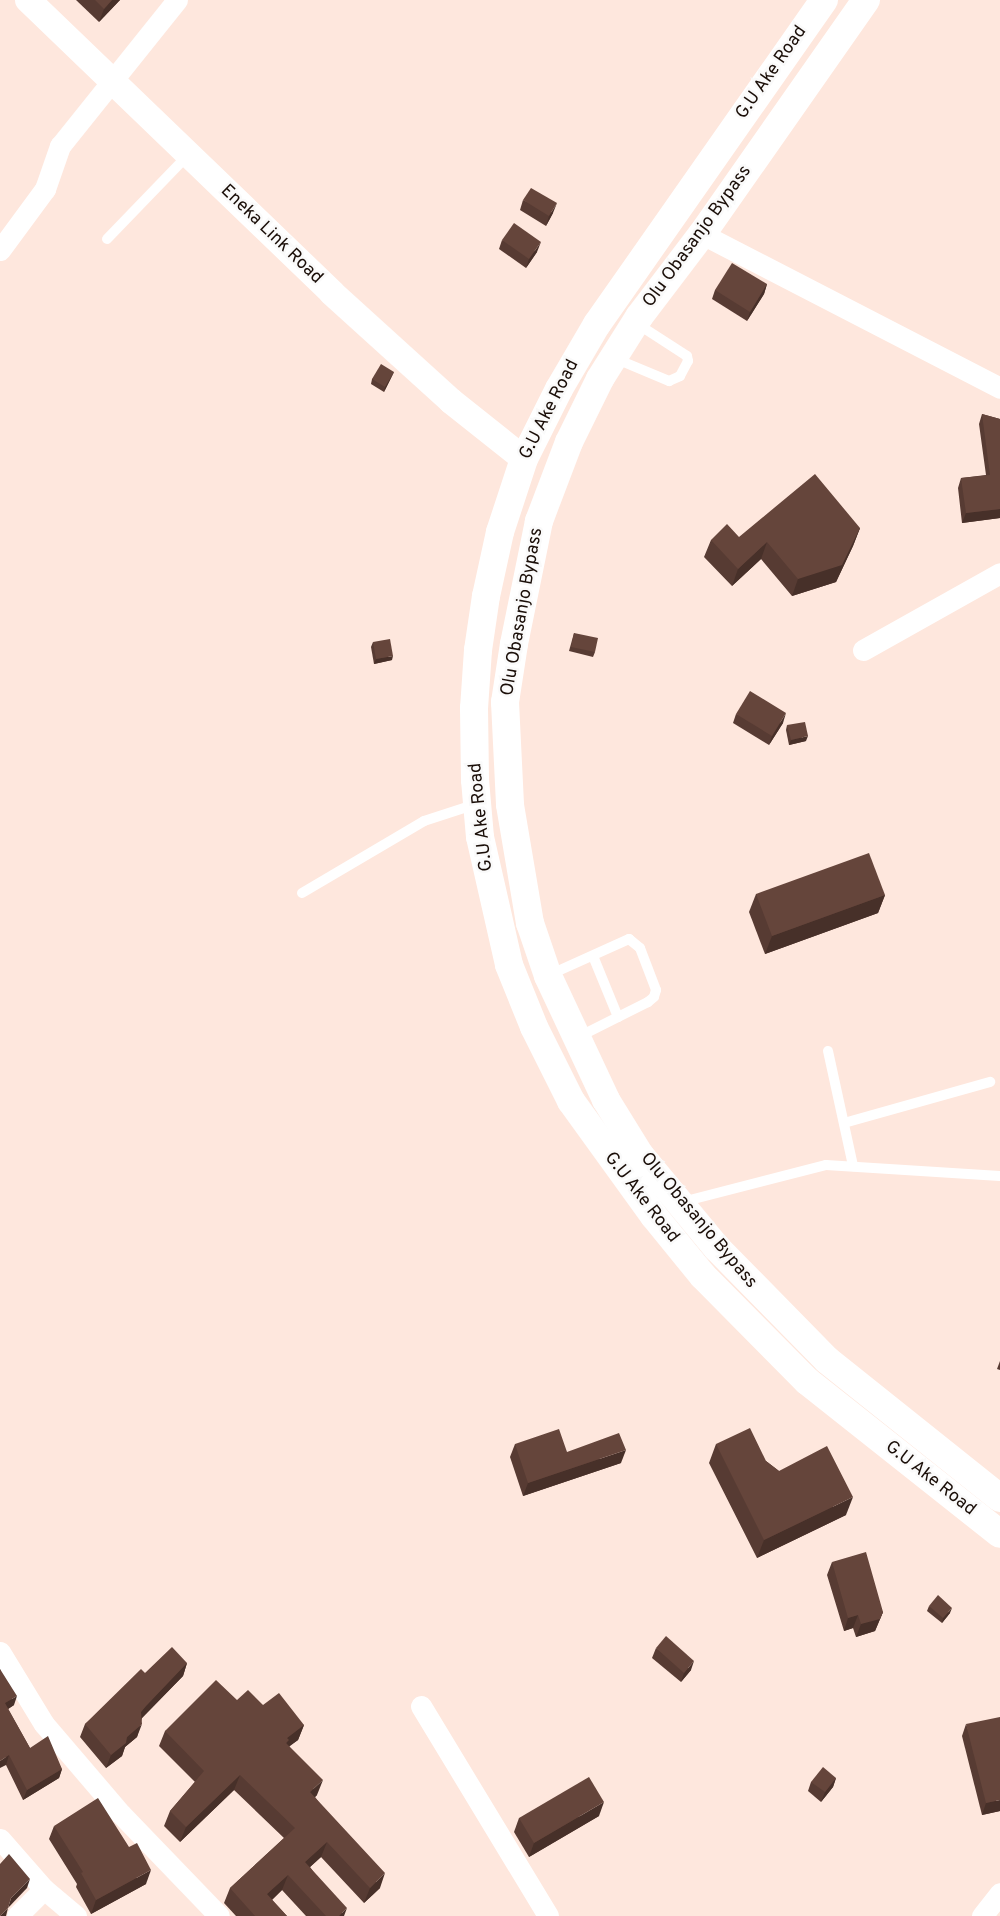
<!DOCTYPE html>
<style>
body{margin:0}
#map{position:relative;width:1000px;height:1916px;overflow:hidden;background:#fee7dd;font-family:Overpass,sans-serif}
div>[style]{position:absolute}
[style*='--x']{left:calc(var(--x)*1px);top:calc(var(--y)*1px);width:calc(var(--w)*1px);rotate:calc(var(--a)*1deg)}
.service>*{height:10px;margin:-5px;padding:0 5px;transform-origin:5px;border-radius:5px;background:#fff}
.minor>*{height:21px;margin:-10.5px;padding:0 10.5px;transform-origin:10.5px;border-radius:10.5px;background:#fff}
.tertiary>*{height:26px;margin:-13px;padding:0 13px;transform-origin:13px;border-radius:13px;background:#fff}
.secondary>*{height:28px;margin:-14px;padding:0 14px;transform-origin:14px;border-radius:14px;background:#fff}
.wall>*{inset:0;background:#573b33}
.shaded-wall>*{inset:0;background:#473029}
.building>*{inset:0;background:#65453b}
span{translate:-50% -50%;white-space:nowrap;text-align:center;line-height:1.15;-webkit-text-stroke:5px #fafafa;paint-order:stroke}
.street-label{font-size:18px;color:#1a0e08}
</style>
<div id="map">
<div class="service">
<i style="--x:107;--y:239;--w:117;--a:-46"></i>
<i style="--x:614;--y:358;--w:60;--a:22.7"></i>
<i style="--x:669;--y:381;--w:12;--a:-24"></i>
<i style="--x:680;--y:376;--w:17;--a:-62"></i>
<i style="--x:688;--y:361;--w:5;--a:-101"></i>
<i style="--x:687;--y:356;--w:61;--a:-147.1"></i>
<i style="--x:302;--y:893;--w:142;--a:-30.5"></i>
<i style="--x:424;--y:821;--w:55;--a:-18.1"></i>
<i style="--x:593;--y:956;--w:66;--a:67.7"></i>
<i style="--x:549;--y:975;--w:88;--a:-24.2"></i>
<i style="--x:629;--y:939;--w:14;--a:39"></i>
<i style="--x:640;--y:948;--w:45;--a:69.1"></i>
<i style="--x:656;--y:990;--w:7;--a:106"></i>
<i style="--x:654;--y:997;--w:8;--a:140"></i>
<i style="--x:648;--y:1002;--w:78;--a:153.4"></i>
<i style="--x:828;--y:1051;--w:118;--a:77.7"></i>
<i style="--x:844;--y:1123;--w:152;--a:-15.7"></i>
<i style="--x:682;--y:1202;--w:149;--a:-14.4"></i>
<i style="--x:826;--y:1165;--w:174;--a:3.6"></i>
</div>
<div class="minor">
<i style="--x:702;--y:234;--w:335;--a:27.3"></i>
<i style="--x:0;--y:250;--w:76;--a:-53.6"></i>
<i style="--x:45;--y:189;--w:46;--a:-70.8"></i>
<i style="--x:60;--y:146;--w:187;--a:-51.3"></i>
<i style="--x:863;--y:650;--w:157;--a:-29.3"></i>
<i style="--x:0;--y:1652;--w:84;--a:58.6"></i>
<i style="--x:44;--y:1724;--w:118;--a:49.5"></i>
<i style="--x:121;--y:1814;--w:141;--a:46.1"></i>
<i style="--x:421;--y:1706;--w:245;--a:58.8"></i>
<i style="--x:0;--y:1839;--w:67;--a:48.7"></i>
<i style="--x:44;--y:1889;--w:42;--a:40.2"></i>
<i style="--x:17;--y:1916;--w:38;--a:-45"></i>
<i style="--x:982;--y:1916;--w:29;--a:-52"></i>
</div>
<div class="tertiary">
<i style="--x:28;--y:0;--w:422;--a:43.9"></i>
<i style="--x:332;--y:293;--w:161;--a:42.2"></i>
<i style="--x:451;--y:401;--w:93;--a:38.5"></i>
</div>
<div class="secondary">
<i style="--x:824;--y:0;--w:396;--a:125"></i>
<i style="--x:597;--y:324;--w:75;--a:120.3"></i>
<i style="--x:559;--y:389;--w:78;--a:116.6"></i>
<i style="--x:524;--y:459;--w:77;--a:108.2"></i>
<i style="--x:500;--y:532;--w:66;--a:102.3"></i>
<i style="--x:486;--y:596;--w:55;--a:98.4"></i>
<i style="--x:478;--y:650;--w:58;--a:93.9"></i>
<i style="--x:474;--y:708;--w:72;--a:89.2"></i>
<i style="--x:475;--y:780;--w:57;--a:85"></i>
<i style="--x:480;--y:837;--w:131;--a:77.2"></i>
<i style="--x:509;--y:965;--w:67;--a:68"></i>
<i style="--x:534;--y:1027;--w:83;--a:63.4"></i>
<i style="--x:571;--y:1101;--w:142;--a:54.2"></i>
<i style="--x:654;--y:1216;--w:77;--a:50.8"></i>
<i style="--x:703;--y:1276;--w:148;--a:45.3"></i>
<i style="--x:807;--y:1381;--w:246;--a:38.4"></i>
<i style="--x:866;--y:0;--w:286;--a:125"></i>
<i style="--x:702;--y:234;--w:104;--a:127.2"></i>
<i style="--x:639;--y:317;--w:73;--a:122.2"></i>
<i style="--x:600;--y:379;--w:70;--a:116.2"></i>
<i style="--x:569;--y:442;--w:85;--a:110.8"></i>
<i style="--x:539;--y:521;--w:126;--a:101.5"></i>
<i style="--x:514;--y:644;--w:59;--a:98.8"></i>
<i style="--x:505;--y:702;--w:103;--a:87.2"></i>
<i style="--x:510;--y:805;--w:120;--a:80.4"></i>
<i style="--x:530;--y:923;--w:56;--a:71.2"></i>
<i style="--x:548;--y:976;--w:137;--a:64.9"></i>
<i style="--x:606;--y:1100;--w:65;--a:58.3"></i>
<i style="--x:640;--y:1155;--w:121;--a:50.4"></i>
<i style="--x:717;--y:1248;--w:157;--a:45.5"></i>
<i style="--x:827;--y:1360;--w:221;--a:38.6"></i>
</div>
<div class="wall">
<i style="clip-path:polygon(76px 0,120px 0,99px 22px)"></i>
<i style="clip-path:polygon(523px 200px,553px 213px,546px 226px,520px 210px)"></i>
<i style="clip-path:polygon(502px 240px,537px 252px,526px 268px,499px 249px)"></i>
<i style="clip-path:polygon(767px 284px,764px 294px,747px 321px,712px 299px,715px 290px)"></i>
<i style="clip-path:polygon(394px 372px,384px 392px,371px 384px,372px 379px)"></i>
<i style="clip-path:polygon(982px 414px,1000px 419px,1000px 518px,962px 523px,958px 488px,961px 478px,986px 475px,979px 424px)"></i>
<i style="clip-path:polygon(860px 528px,853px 546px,836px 582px,792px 596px,761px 559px,732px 586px,704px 557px,711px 540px,739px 537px)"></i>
<i style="clip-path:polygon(574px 633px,595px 652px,593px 657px,569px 651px)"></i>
<i style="clip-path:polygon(373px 642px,392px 660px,374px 664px,371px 647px)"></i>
<i style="clip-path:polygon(736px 714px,783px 723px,769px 745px,733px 723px)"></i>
<i style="clip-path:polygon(787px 725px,806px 741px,789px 745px,786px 730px)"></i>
<i style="clip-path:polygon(756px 894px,885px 895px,878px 913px,765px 954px,749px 912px)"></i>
<i style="clip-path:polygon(1000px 1361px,1000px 1370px,997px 1369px)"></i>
<i style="clip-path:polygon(515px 1444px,567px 1452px,621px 1463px,523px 1496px,510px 1457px)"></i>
<i style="clip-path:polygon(716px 1444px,766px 1461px,779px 1471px,846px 1515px,757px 1558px,709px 1463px)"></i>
<i style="clip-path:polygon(832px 1562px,883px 1612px,875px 1631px,856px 1637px,853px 1628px,844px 1631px,827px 1575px)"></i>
<i style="clip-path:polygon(929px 1606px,950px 1613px,942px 1623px,927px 1611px)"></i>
<i style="clip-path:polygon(656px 1648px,691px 1670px,681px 1682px,652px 1658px)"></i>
<i style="clip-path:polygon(187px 1663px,183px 1676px,142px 1718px,137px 1737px,125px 1747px,122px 1756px,106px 1768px,80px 1737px,85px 1724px,145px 1673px)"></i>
<i style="clip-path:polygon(0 1669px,14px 1705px,8px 1709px,30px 1748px,62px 1769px,59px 1778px,23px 1800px,6px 1765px)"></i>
<i style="clip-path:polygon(237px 1700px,263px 1705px,304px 1725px,298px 1740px,289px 1746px,317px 1795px,315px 1797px,380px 1888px,364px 1903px,321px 1857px,310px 1867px,344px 1916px,306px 1916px,282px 1890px,272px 1900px,287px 1916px,236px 1916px,224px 1903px,230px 1888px,284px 1838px,234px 1790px,180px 1842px,164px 1826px,170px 1811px,195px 1782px,159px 1746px,165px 1731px)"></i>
<i style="clip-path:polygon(966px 1724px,1000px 1811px,982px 1815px,962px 1736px)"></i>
<i style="clip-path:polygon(836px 1778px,833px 1787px,821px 1802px,808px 1791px,811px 1782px)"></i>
<i style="clip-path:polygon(599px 1816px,529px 1857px,514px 1832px,519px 1818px)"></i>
<i style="clip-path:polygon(54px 1826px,146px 1884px,91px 1914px,76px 1887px,77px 1884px,49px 1839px)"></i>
</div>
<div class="shaded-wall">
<i style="clip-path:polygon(112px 0,120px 0,99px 22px,104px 9px)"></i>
<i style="clip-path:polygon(557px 203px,553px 213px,546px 226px,549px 216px)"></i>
<i style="clip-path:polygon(541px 242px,537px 252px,526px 268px,529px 259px)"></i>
<i style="clip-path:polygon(767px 284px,764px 294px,747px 321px,750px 312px)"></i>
<i style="clip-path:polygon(394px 372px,384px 392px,385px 387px)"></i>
<i style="clip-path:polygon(1000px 509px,1000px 518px,962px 523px,966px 513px)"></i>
<i style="clip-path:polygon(860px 528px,853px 546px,836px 582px,792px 596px,798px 579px)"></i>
<i style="clip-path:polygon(767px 542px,761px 559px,732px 586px,738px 569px)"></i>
<i style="clip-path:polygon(393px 656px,392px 660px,374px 664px,376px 659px)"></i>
<i style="clip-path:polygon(786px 713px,783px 723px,769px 745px,772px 736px)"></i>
<i style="clip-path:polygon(808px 736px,806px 741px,789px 745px,791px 740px)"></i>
<i style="clip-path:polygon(885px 895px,878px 913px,765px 954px,772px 936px)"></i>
<i style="clip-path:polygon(626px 1450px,621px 1463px,523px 1496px,528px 1483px)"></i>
<i style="clip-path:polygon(853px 1497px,846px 1515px,757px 1558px,764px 1540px)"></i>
<i style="clip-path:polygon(952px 1608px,950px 1613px,942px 1623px,943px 1618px)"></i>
<i style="clip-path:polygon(883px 1612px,875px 1631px,856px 1637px,861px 1624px)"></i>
<i style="clip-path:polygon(858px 1615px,853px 1628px,844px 1631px,848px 1618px)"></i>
<i style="clip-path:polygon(694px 1661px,691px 1670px,681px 1682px,684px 1673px)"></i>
<i style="clip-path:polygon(187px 1663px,183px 1676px,141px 1719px,141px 1712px,146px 1706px)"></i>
<i style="clip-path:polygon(17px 1696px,14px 1705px,2px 1713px,5px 1703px)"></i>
<i style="clip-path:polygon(142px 1724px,137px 1737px,125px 1747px,122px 1756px,106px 1768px,111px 1755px,127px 1737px)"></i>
<i style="clip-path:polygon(304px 1725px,298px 1740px,286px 1749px,287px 1738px)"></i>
<i style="clip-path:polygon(9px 1755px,6px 1765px,0 1768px,0 1761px)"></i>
<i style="clip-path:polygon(62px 1769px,59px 1778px,23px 1800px,27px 1790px)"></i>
<i style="clip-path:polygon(240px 1775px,234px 1790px,180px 1842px,186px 1827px)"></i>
<i style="clip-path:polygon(836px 1778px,833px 1787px,821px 1802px,825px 1792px)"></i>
<i style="clip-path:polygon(323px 1780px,317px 1795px,305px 1807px,310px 1792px)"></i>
<i style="clip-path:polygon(1000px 1800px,1000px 1811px,982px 1815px,986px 1803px)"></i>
<i style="clip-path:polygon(604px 1802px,599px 1816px,529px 1857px,534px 1843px)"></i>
<i style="clip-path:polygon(327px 1842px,321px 1857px,299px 1877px,305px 1862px)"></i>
<i style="clip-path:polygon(151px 1870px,146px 1884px,91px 1914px,96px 1900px)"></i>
<i style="clip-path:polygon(385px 1873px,380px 1888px,364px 1903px,370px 1888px)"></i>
<i style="clip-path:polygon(288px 1875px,282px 1890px,262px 1909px,267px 1894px)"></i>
<i style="clip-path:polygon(30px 1879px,27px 1888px,8px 1908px,11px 1898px)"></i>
<i style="clip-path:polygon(8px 1908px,6px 1916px,0 1916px)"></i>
<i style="clip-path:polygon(347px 1908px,344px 1916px,339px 1916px)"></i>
</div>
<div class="building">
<i style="clip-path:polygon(95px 0,112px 0,104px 9px)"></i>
<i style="clip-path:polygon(531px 188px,557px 203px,549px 216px,523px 200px)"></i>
<i style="clip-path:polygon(514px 223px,541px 242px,529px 259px,502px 240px)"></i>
<i style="clip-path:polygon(732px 263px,767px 284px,750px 312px,715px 290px)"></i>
<i style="clip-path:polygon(381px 364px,394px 372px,385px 387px,372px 379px)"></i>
<i style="clip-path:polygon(982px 414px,1000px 419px,1000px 509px,966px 513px,961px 478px,990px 475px)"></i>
<i style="clip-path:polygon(815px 474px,860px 528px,842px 565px,798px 579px,767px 542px,738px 569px,711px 540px,727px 524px,739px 537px)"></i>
<i style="clip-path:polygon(574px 633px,598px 638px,595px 652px,571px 647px)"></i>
<i style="clip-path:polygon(390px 639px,393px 656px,376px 659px,373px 642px)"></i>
<i style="clip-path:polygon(750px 691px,786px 713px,772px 736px,736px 714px)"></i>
<i style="clip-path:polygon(805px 722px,808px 736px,791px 740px,787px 725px)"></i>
<i style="clip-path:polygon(869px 853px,885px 895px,772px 936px,756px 894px)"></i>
<i style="clip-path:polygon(750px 1428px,766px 1461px,779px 1471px,827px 1446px,853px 1497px,764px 1540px,716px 1444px)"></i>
<i style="clip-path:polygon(559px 1429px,567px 1452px,619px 1433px,626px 1450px,528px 1483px,515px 1444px)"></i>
<i style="clip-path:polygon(866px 1552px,883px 1612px,880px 1619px,861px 1624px,858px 1615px,848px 1618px,832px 1562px)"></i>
<i style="clip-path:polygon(938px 1595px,952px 1608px,943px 1618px,929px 1606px)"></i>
<i style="clip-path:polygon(666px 1636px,694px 1661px,684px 1673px,656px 1648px)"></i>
<i style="clip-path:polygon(172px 1647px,187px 1663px,146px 1706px,141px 1712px,142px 1724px,127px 1737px,126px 1743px,111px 1755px,85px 1724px,141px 1669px,145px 1673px)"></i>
<i style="clip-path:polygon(0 1669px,17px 1696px,5px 1703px,30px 1748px,48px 1736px,62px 1769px,27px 1790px,9px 1755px,0 1761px)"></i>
<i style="clip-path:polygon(216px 1680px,237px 1700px,248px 1690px,263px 1705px,279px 1693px,304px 1725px,287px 1738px,289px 1740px,286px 1743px,323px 1780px,310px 1792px,385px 1873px,370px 1888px,327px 1842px,305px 1862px,347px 1908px,339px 1916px,326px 1916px,288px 1875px,267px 1894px,287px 1916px,255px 1916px,230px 1888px,295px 1828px,240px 1775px,186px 1827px,170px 1811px,204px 1771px,165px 1731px)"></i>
<i style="clip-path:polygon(1000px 1717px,1000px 1800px,986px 1803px,966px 1724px)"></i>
<i style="clip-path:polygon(823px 1767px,836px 1778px,825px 1792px,811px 1782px)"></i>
<i style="clip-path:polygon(589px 1777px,604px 1802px,534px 1843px,519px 1818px)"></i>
<i style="clip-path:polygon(98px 1798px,129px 1847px,137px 1843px,151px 1870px,96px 1900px,81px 1873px,83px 1872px,54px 1826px)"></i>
<i style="clip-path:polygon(9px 1854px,30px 1879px,11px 1898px,8px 1908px,0 1916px,0 1864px)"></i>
</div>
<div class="street-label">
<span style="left:772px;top:73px;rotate:-55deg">G.U Ake Road</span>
<span style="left:271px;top:235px;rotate:44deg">Eneka Link Road</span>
<span style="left:698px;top:237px;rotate:-54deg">Olu Obasanjo Bypass</span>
<span style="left:550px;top:410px;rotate:-63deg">G.U Ake Road</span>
<span style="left:523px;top:612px;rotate:-80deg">Olu Obasanjo Bypass</span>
<span style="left:482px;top:817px;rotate:-96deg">G.U Ake Road</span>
<span style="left:641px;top:1198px;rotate:52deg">G.U Ake Road</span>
<span style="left:698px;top:1221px;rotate:50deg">Olu Obasanjo Bypass</span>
<span style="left:930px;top:1479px;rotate:38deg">G.U Ake Road</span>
</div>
</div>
